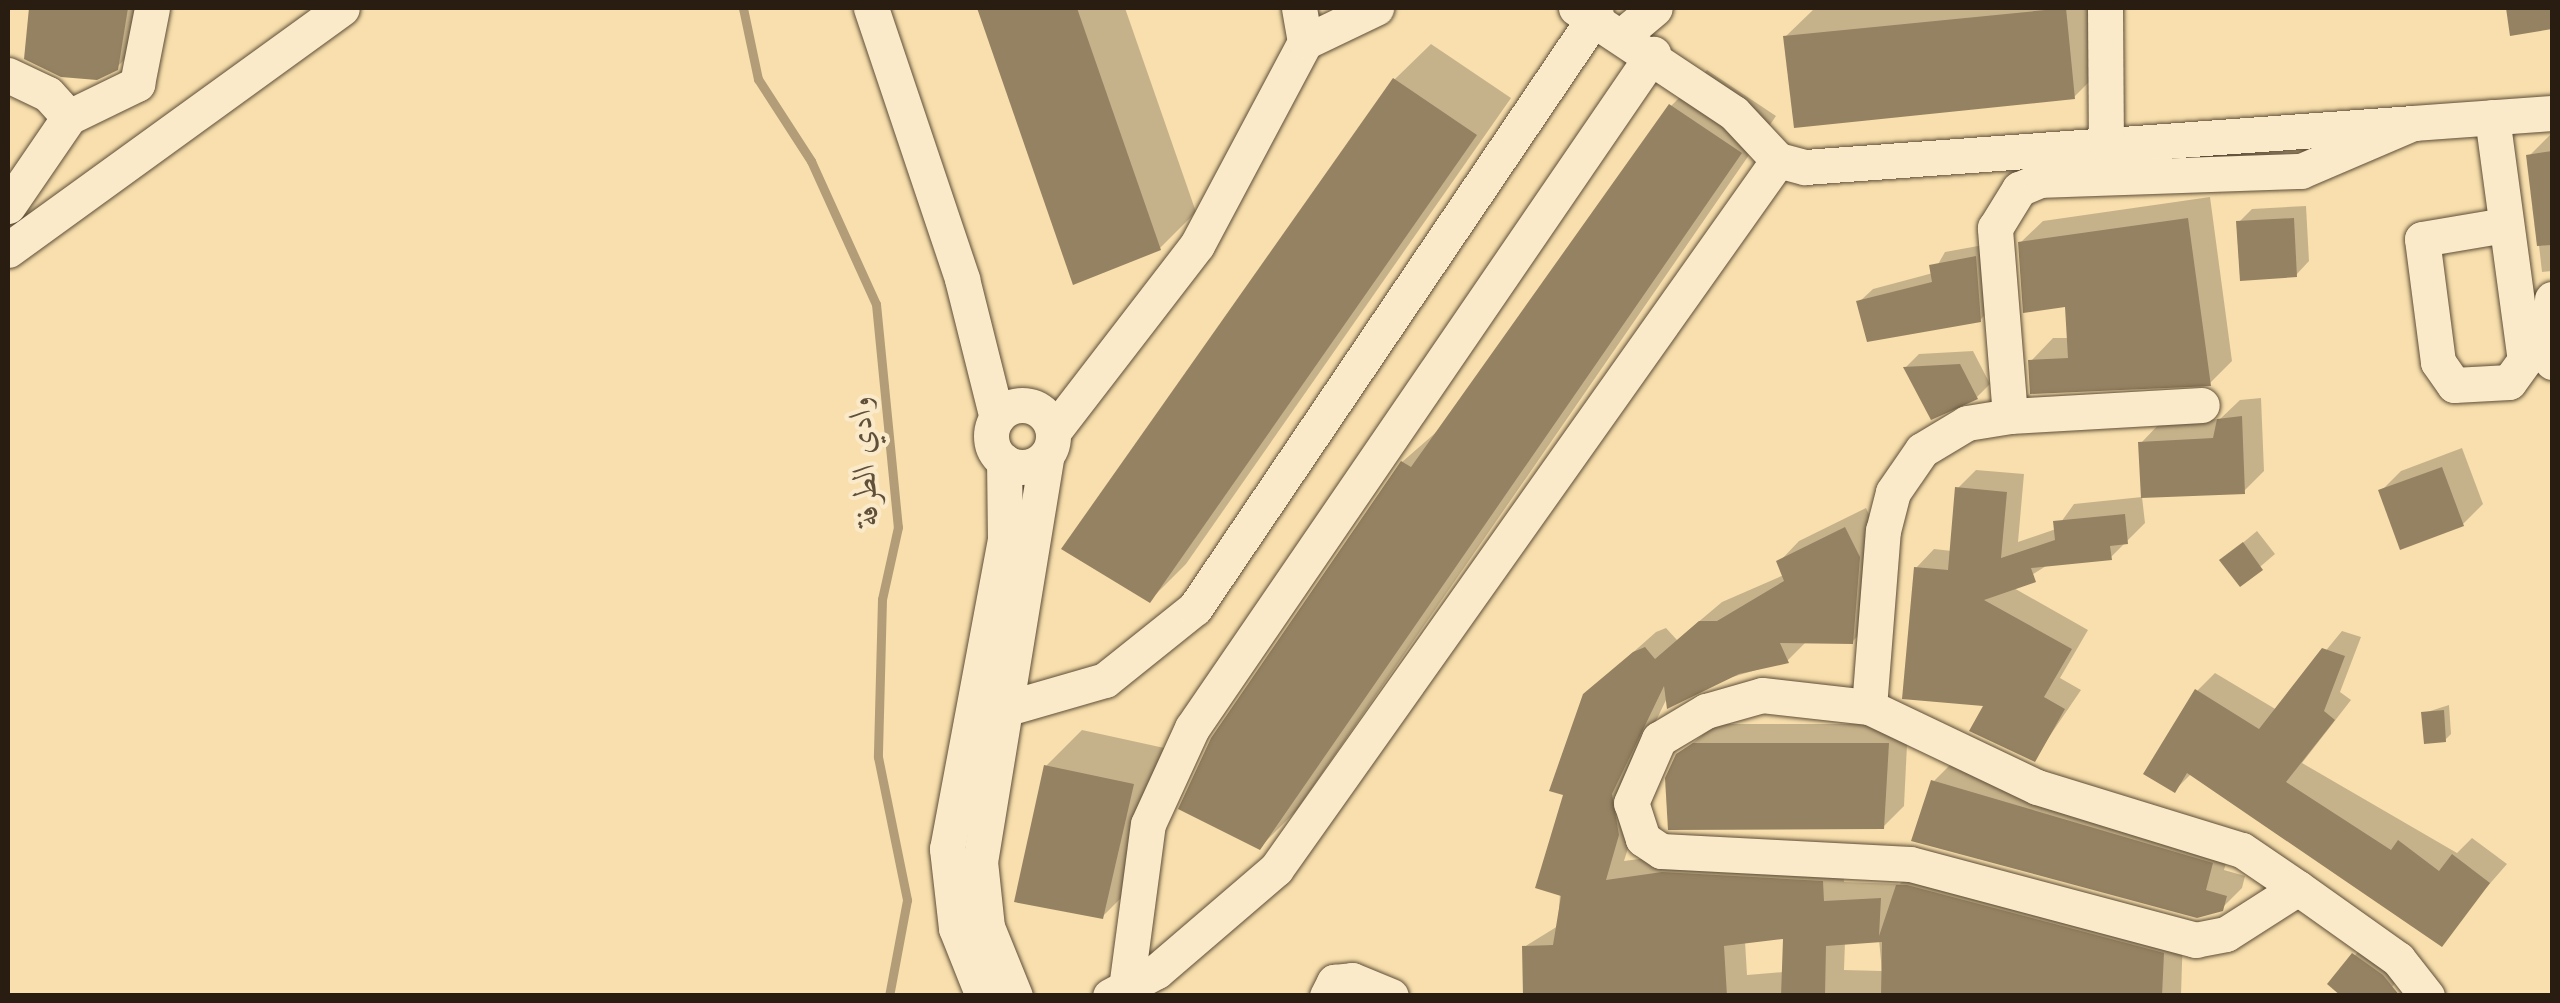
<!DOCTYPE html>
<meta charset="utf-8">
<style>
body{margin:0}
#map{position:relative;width:2560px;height:1003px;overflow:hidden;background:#f8dfad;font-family:Cardo,Amiri,serif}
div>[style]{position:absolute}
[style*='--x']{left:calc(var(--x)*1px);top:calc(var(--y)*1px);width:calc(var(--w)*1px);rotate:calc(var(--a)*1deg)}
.shadow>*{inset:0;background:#0003}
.stream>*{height:9px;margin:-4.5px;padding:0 4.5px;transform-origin:4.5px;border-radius:4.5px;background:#b29d78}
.building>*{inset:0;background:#958262}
.roads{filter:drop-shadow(0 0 2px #5d4e38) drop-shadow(0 0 2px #5d4e38)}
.minor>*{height:35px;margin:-17.5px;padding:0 17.5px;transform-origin:17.5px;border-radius:17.5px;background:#faeaca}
.minor>.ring{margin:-17.5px;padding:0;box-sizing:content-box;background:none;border:35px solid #faeaca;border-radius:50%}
span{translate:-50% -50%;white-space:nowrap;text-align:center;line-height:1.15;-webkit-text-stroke:8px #faeaca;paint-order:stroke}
.water-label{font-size:32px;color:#60503a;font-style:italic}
.frame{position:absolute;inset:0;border:10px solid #291d11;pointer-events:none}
</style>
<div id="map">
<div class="shadow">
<i style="clip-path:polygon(31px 8px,156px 8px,153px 31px,117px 67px,27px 58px)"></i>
<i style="clip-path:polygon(979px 8px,1125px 8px,1196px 212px,1160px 248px,1075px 282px)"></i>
<i style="clip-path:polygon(1815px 8px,2104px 8px,2110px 61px,2074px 97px,1785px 37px)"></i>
<i style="clip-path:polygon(1431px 44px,1511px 98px,1186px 564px,1150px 600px,1395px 79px)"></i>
<i style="clip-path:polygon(1707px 70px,1776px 116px,1296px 811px,1260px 847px,1402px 462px,1441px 428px,1671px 106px)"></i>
<i style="clip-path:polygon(2552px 133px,2552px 271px,2542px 272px,2529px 156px)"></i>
<i style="clip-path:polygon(2210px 197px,2232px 361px,2210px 383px,2031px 361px,2053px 338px,2069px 338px,2068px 304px,2020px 243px,2043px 221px)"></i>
<i style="clip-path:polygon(2306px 206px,2309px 261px,2296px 275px,2239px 222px,2252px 209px)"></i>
<i style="clip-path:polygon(1989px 244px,1994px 306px,1980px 320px,1859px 302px,1873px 289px,1933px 273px,1945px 252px)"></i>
<i style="clip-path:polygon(1973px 351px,1990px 384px,1977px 397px,1906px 367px,1919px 354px)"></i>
<i style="clip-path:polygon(2261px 398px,2264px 471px,2244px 491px,2141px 443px,2161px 422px,2220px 419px,2240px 400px)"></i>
<i style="clip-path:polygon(2462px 448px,2483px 504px,2463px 524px,2381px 491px,2401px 471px)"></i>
<i style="clip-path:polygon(1976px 470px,2024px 474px,2018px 542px,2056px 529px,2074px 504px,2142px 497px,2145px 523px,2111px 557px,2051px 563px,2012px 587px,2088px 630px,2060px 678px,2081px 690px,2034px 759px,1987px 704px,1916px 568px,1934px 549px,1952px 551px,1957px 489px)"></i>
<i style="clip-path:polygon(evenodd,1866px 508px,1879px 536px,1872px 621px,1852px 642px,1807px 641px,1787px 661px,1668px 696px,1631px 772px,1639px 813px,1624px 861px,1685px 853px,1843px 861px,1844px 882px,1900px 884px,1919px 865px,2183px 933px,2181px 995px,1525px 996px,1524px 947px,1558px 926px,1566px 793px,1552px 789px,1585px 695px,1656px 632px,1666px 628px,1677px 640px,1722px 602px,1784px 575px,1779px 562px,1799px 541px,1866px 508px,1785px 936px,1784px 972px,1747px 975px,1745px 941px,1785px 936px,1866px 508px,1879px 940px,1882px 971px,1844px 970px,1845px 942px,1879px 940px)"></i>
<i style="clip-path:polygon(2257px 531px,2275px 554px,2240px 584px,2222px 560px)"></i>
<i style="clip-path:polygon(2342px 631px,2361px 637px,2340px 692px,2351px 700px,2302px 763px,2457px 853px,2472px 838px,2507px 864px,2473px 903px,2192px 773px,2175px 790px,2197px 691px,2215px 673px,2277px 710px)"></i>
<i style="clip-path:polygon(2449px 705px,2451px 734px,2445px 740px,2424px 713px)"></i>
<i style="clip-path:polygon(1716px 724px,1908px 724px,1904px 806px,1884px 826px,1670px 828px,1678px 755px)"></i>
<i style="clip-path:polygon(1082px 730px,1169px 749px,1138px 881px,1102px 917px,1046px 766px)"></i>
<i style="clip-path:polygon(1954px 761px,2232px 843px,2224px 870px,2245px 876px,2242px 888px,2221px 909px,1934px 781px)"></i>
<i style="clip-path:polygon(2367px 941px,2404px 972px,2385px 996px,2331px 984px)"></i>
</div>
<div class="stream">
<i style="--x:743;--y:8;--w:73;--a:78.1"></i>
<i style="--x:758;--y:79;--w:98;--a:57.1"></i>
<i style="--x:811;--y:161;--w:157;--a:65.6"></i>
<i style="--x:876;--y:304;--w:224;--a:84.4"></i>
<i style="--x:898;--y:527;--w:74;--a:102.5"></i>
<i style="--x:882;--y:599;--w:158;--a:91.5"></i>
<i style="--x:878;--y:757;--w:146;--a:78.5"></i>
<i style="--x:907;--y:900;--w:98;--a:100.6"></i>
</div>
<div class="building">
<i style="clip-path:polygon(29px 8px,128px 8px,118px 70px,97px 80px,61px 77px,24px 59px)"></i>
<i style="clip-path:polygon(977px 8px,1077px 8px,1161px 250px,1073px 285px)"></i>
<i style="clip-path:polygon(2066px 8px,2075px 99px,1794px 128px,1783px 36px)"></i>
<i style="clip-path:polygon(2506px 8px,2552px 8px,2552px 29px,2510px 36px)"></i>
<i style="clip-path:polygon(1393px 78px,1477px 135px,1150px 603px,1061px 549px)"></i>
<i style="clip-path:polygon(1669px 104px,1742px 153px,1260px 850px,1178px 809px,1211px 738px,1401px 461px,1411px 467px)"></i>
<i style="clip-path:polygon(2552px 151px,2552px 245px,2537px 246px,2526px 155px)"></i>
<i style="clip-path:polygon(2188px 218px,2211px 386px,2030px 394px,2028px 360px,2068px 358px,2065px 307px,2023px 313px,2018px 242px)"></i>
<i style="clip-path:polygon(2294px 218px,2297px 277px,2240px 281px,2236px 221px)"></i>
<i style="clip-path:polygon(1976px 256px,1981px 322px,1867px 342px,1856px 301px,1932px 282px,1929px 265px)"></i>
<i style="clip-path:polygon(1960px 364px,1978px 399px,1931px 420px,1903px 367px)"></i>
<i style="clip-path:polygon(2242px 416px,2245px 494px,2141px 498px,2138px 442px,2213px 438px,2217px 419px)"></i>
<i style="clip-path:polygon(2442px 467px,2464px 526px,2400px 550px,2378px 490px)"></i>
<i style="clip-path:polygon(1955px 487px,2007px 492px,2001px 558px,2055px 540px,2053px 521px,2125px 514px,2128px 544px,2110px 546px,2112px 560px,2031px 568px,2036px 582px,1984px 600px,2072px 649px,2044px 697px,2065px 709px,2035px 762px,1969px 731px,1983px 706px,1902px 699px,1914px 567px,1948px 570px)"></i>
<i style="clip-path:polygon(1845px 527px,1860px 557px,1853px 644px,1780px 643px,1789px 663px,1739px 674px,1667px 709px,1664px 686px,1612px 794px,1619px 835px,1606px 880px,1662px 872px,1823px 881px,1824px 901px,1881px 898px,1879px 936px,1896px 885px,1907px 885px,2164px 953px,2162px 996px,1881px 996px,1882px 942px,1826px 946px,1825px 996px,1781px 996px,1783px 939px,1724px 946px,1727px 996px,1523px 996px,1522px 946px,1553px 945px,1561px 896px,1535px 888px,1563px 795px,1549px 791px,1583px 694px,1633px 652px,1645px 647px,1655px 659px,1699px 621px,1717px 621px,1784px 581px,1776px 561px)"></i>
<i style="clip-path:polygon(2243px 542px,2263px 570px,2240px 587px,2219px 560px)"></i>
<i style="clip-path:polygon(2322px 648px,2345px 656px,2324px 711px,2335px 720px,2286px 782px,2391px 850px,2398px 840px,2439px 871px,2452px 854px,2490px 883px,2442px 947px,2187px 773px,2175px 793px,2143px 774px,2195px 689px,2259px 729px)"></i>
<i style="clip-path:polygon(2444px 710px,2446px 742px,2424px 744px,2421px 712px)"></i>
<i style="clip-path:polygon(1693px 743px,1889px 743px,1884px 829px,1668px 830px,1665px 778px,1676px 754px)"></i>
<i style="clip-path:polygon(1044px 765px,1134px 784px,1103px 919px,1014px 902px)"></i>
<i style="clip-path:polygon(1931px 780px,2213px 863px,2206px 890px,2227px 896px,2223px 911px,2197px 918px,1911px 841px)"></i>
<i style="clip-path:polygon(2352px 953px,2383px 975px,2400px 996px,2341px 996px,2327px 984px)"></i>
</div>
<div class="roads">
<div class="minor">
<i style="--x:871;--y:8;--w:286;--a:71.4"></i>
<i style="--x:962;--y:279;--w:143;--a:75.9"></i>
<i style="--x:1299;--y:8;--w:35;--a:80"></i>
<i style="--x:1576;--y:8;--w:190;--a:33.6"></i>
<i style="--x:1734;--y:113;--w:64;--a:46.9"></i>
<i style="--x:1778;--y:160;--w:28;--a:15"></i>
<i style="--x:1805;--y:167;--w:610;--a:-4.14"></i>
<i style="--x:2105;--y:8;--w:134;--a:89.6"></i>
<i style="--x:1624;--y:34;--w:40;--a:-40"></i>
<i style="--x:8;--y:75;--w:44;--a:25.4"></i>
<i style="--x:48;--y:94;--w:31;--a:48"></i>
<i style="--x:69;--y:117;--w:108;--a:124.4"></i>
<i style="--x:69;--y:117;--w:76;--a:-25.9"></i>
<i style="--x:137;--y:84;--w:77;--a:-78.8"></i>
<i style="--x:2492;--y:117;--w:245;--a:82.3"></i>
<i style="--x:2525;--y:360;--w:27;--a:126"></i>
<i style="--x:2509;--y:382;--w:55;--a:176.9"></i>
<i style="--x:2454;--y:385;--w:28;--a:-125"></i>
<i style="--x:2438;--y:362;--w:124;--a:-97.4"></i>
<i style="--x:2422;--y:239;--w:84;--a:-9.6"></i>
<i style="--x:8;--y:250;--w:412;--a:-35.9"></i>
<i style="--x:2552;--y:299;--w:63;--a:90"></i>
<i class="ring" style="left:991px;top:405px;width:27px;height:27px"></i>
<i style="--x:2010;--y:416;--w:189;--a:-94.6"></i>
<i style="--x:1995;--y:228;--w:46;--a:-58.4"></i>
<i style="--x:2019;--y:189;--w:23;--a:-23"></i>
<i style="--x:2040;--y:180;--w:261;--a:-2"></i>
<i style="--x:2301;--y:171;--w:122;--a:-23.2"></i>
<i style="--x:2413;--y:123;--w:139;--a:-4.1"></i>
<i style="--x:1053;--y:432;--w:236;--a:-52.4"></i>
<i style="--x:1197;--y:245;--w:230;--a:-62"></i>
<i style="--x:1305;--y:42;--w:79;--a:-25.6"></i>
<i style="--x:1869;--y:707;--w:177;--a:-85.5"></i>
<i style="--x:1883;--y:531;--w:40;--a:-75.6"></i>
<i style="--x:1893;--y:492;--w:51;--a:-55.4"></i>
<i style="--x:1922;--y:450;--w:52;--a:-31"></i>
<i style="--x:1967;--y:423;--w:44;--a:-9.2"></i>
<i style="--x:2010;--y:416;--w:192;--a:-3.3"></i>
<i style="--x:1008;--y:708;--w:101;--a:-16.1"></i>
<i style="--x:1105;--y:680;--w:115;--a:-38.7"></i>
<i style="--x:1195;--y:608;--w:716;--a:-55.93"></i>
<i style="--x:2298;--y:888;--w:85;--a:147.4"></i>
<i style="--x:2226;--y:934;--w:31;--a:169"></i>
<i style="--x:2196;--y:940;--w:296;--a:-165.1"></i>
<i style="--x:1910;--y:864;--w:249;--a:-177"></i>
<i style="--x:1661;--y:851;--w:22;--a:-146"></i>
<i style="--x:1643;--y:839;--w:38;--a:-108"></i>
<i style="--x:1631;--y:803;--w:70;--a:-66.4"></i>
<i style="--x:1659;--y:739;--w:55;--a:-30.8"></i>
<i style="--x:1706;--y:711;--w:58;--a:-15.9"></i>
<i style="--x:1762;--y:695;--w:108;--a:6.4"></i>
<i style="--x:1869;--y:707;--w:186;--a:25.5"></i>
<i style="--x:2037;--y:787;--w:214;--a:17.1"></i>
<i style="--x:2242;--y:850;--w:68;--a:34.2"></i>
<i style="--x:2298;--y:888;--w:123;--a:35.4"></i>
<i style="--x:2398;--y:959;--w:47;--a:51.9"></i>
<i style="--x:1126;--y:988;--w:165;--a:-82.4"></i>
<i style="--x:1148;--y:824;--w:106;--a:-65.4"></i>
<i style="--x:1192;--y:728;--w:817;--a:-55.63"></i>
<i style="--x:983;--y:996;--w:73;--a:-111.7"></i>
<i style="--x:956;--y:928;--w:80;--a:-96.5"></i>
<i style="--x:947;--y:849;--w:314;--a:-79.4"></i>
<i style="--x:1005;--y:540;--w:79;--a:-90.7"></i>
<i style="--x:1015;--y:996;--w:74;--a:-112.1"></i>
<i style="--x:987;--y:927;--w:65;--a:-96.1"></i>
<i style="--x:980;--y:862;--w:412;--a:-80.7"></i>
<i style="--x:1110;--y:996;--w:53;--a:-28"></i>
<i style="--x:1157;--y:971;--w:157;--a:-40.6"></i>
<i style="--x:1276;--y:869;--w:869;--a:-54.7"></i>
<i style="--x:1327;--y:996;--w:16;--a:-63"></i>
<i style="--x:1334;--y:982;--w:18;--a:-6"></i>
<i style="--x:1352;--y:980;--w:42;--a:22.3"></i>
</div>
</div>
<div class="water-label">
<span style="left:864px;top:461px;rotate:-94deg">وادي الطرفة</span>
</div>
<div class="frame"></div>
</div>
